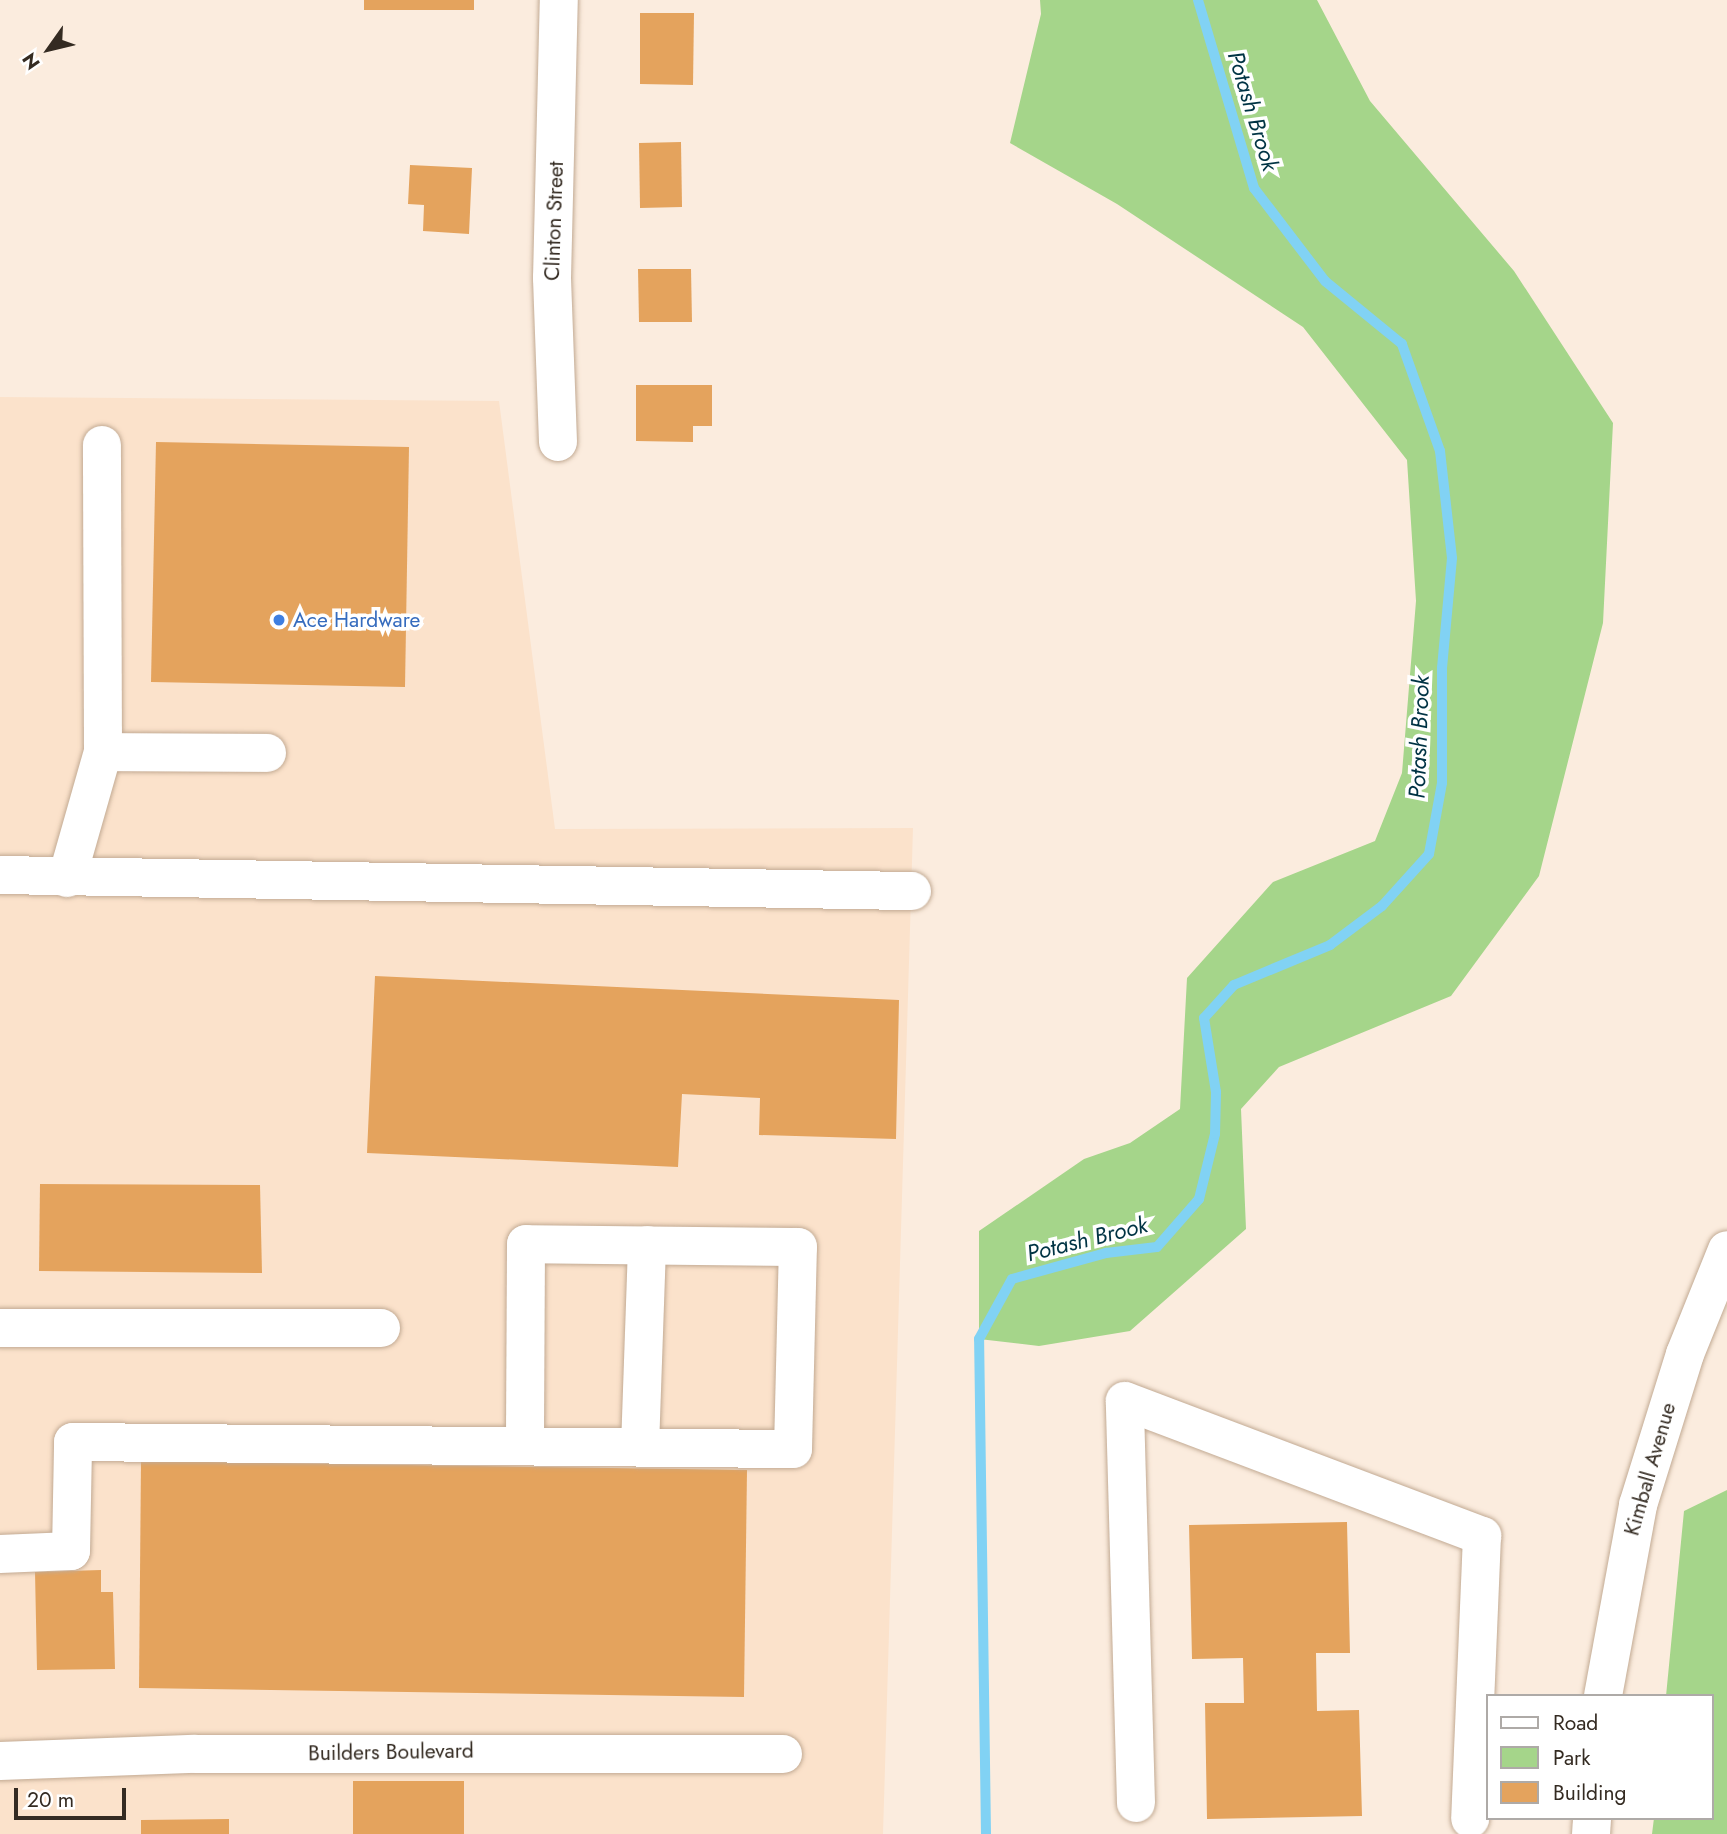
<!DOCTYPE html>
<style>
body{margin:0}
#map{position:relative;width:1727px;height:1834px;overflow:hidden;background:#fbecde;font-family:Jost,sans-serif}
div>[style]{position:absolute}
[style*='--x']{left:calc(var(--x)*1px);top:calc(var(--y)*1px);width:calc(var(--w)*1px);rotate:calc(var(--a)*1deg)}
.built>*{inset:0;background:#fbe2cb}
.green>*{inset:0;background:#a5d58a}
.stream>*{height:10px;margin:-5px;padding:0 5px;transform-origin:5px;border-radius:5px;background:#81d2f4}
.building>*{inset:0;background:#e4a35d}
.roads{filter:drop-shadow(0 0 2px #c2aa93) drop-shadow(0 0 2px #c2aa93)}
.minor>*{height:38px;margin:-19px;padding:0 19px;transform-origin:19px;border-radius:19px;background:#fff}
.major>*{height:38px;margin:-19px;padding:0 19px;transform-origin:19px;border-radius:19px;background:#fff}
.dots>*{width:19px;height:19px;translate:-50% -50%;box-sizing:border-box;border:4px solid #fff;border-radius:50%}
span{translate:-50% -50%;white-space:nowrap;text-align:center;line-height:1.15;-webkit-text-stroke:7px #fff;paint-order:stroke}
.street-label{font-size:21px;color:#342b22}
.shop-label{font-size:21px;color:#366cbe}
.left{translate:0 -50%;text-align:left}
.water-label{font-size:23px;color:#034;font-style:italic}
.legend{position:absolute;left:1486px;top:1694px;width:228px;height:126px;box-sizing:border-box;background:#fff;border:2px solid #aeaaa7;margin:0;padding:9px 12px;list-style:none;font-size:21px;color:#342b22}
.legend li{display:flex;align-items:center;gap:14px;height:35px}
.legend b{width:35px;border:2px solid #aeaaa7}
.north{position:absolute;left:14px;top:14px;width:70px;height:70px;-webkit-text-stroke:5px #fff;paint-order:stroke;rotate:236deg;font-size:19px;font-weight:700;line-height:28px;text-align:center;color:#342b22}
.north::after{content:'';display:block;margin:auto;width:24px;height:32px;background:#342b22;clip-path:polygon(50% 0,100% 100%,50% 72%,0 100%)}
.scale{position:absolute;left:14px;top:1788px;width:112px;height:32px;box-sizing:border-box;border:4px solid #342b22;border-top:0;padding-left:9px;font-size:21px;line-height:24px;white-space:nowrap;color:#342b22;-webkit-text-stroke:5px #fff;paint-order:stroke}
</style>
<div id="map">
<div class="built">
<i style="clip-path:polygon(0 397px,499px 401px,555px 829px,913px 828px,883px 1834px,0 1834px)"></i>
</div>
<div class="green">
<i style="clip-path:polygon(1040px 0,1317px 0,1370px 101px,1514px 271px,1613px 423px,1603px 623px,1539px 876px,1451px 996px,1279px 1067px,1241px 1109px,1246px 1229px,1130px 1331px,1039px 1346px,979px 1339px,979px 1231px,1084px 1159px,1130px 1143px,1180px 1109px,1187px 978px,1273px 882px,1375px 841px,1402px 773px,1416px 601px,1407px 460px,1303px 327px,1117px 204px,1010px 143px,1041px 14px)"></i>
<i style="clip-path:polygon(1727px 1490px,1727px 1834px,1652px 1834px,1654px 1818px,1711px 1818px,1711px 1696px,1666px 1696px,1684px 1511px)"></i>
</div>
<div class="stream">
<i style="--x:986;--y:1834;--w:495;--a:-90.8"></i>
<i style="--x:979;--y:1339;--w:68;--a:-61.2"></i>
<i style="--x:1012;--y:1279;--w:98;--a:-15.5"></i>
<i style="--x:1106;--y:1253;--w:51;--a:-6.7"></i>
<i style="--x:1157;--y:1247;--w:64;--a:-48.8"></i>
<i style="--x:1199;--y:1199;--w:67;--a:-76.2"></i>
<i style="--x:1215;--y:1134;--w:42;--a:-88.6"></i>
<i style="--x:1216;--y:1092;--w:75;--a:-99.2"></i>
<i style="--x:1204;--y:1018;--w:45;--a:-47.7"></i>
<i style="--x:1234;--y:985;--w:104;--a:-22.6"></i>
<i style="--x:1330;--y:945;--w:65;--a:-36.9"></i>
<i style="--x:1382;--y:906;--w:70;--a:-47.9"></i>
<i style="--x:1429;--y:854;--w:72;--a:-79.6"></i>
<i style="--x:1442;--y:783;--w:115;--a:-90"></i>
<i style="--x:1442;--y:668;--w:110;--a:-84.8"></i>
<i style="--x:1452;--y:558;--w:108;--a:-96.4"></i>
<i style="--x:1440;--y:451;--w:114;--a:-109.6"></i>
<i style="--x:1402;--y:344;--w:99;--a:-140.7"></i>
<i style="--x:1325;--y:281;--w:117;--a:-127.4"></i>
<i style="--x:1254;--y:188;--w:196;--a:-106.6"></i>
</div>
<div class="building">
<i style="clip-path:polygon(364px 0,474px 0,474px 10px,364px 10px)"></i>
<i style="clip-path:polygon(640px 13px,694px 13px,693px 85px,640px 84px)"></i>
<i style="clip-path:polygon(681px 142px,682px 207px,640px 208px,639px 143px)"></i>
<i style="clip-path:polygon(410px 165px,472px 168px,469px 234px,423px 231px,424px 205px,408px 204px)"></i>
<i style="clip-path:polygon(638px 269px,691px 269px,692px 322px,639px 322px)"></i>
<i style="clip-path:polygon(636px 385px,712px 385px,712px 426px,693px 426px,693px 442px,636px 441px)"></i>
<i style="clip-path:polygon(156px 442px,409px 447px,405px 687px,151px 682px)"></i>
<i style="clip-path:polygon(375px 976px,899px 1000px,896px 1139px,759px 1135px,760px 1098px,682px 1094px,678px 1167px,367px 1153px)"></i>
<i style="clip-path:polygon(40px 1184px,260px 1185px,262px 1273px,39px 1271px)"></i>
<i style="clip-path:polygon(141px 1461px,747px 1470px,744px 1697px,139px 1688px)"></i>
<i style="clip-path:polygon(1347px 1522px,1350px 1653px,1316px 1653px,1317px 1711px,1359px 1710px,1362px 1816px,1207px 1819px,1205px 1703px,1244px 1703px,1243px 1658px,1192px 1659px,1189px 1525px)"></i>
<i style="clip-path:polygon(101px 1570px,101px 1592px,113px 1592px,115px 1669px,37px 1670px,35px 1572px)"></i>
<i style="clip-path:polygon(353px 1781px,464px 1781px,464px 1834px,353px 1834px)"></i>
<i style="clip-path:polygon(229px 1819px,229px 1834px,141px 1834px,141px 1820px)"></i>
</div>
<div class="roads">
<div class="minor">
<i style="--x:558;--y:442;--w:164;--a:-92.1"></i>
<i style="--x:552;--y:278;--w:278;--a:-88.6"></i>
<i style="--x:103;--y:752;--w:164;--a:0.3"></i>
<i style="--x:0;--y:875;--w:912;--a:1.01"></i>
<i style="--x:67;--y:878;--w:131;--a:-74.1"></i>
<i style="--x:103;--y:752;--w:307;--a:-90.2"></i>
<i style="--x:0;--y:1328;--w:381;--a:0"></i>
<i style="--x:640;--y:1447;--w:202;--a:-88"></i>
<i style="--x:0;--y:1554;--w:71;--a:-2.4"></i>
<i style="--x:71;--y:1551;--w:109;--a:-88.9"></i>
<i style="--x:73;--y:1442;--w:720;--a:0.56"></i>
<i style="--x:793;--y:1449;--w:202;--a:-88.6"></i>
<i style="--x:798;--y:1247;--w:272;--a:-179.4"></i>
<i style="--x:526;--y:1244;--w:202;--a:90.3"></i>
<i style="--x:0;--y:1761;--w:195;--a:-2.1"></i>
<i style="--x:195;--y:1754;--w:588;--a:0"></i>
<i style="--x:1136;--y:1803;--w:402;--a:-91.6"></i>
<i style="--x:1125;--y:1401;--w:382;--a:20.7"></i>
<i style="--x:1482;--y:1536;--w:283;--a:92.4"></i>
</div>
<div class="major">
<i style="--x:1603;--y:1696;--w:194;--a:-79.6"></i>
<i style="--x:1638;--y:1505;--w:158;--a:-72.7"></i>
<i style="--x:1685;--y:1354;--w:112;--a:-68"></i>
<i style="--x:1591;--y:1834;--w:16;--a:-86"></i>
</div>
</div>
<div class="dots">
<i style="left:279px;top:620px;background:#3f7fe0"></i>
</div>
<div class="street-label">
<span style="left:554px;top:221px;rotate:-88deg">Clinton Street</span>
<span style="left:1650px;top:1469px;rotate:-74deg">Kimball Avenue</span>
<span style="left:391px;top:1752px;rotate:-1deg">Builders Boulevard</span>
</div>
<div class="shop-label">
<span class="left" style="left:293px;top:620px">Ace Hardware</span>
</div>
<div class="water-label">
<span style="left:1253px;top:111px;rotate:73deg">Potash Brook</span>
<span style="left:1419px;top:737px;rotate:-88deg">Potash Brook</span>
<span style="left:1087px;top:1239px;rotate:-14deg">Potash Brook</span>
</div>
<ul class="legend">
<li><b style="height:9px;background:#fff"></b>Road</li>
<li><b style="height:19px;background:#a5d58a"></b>Park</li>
<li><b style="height:19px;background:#e4a35d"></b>Building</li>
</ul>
<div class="north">N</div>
<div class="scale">20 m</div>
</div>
